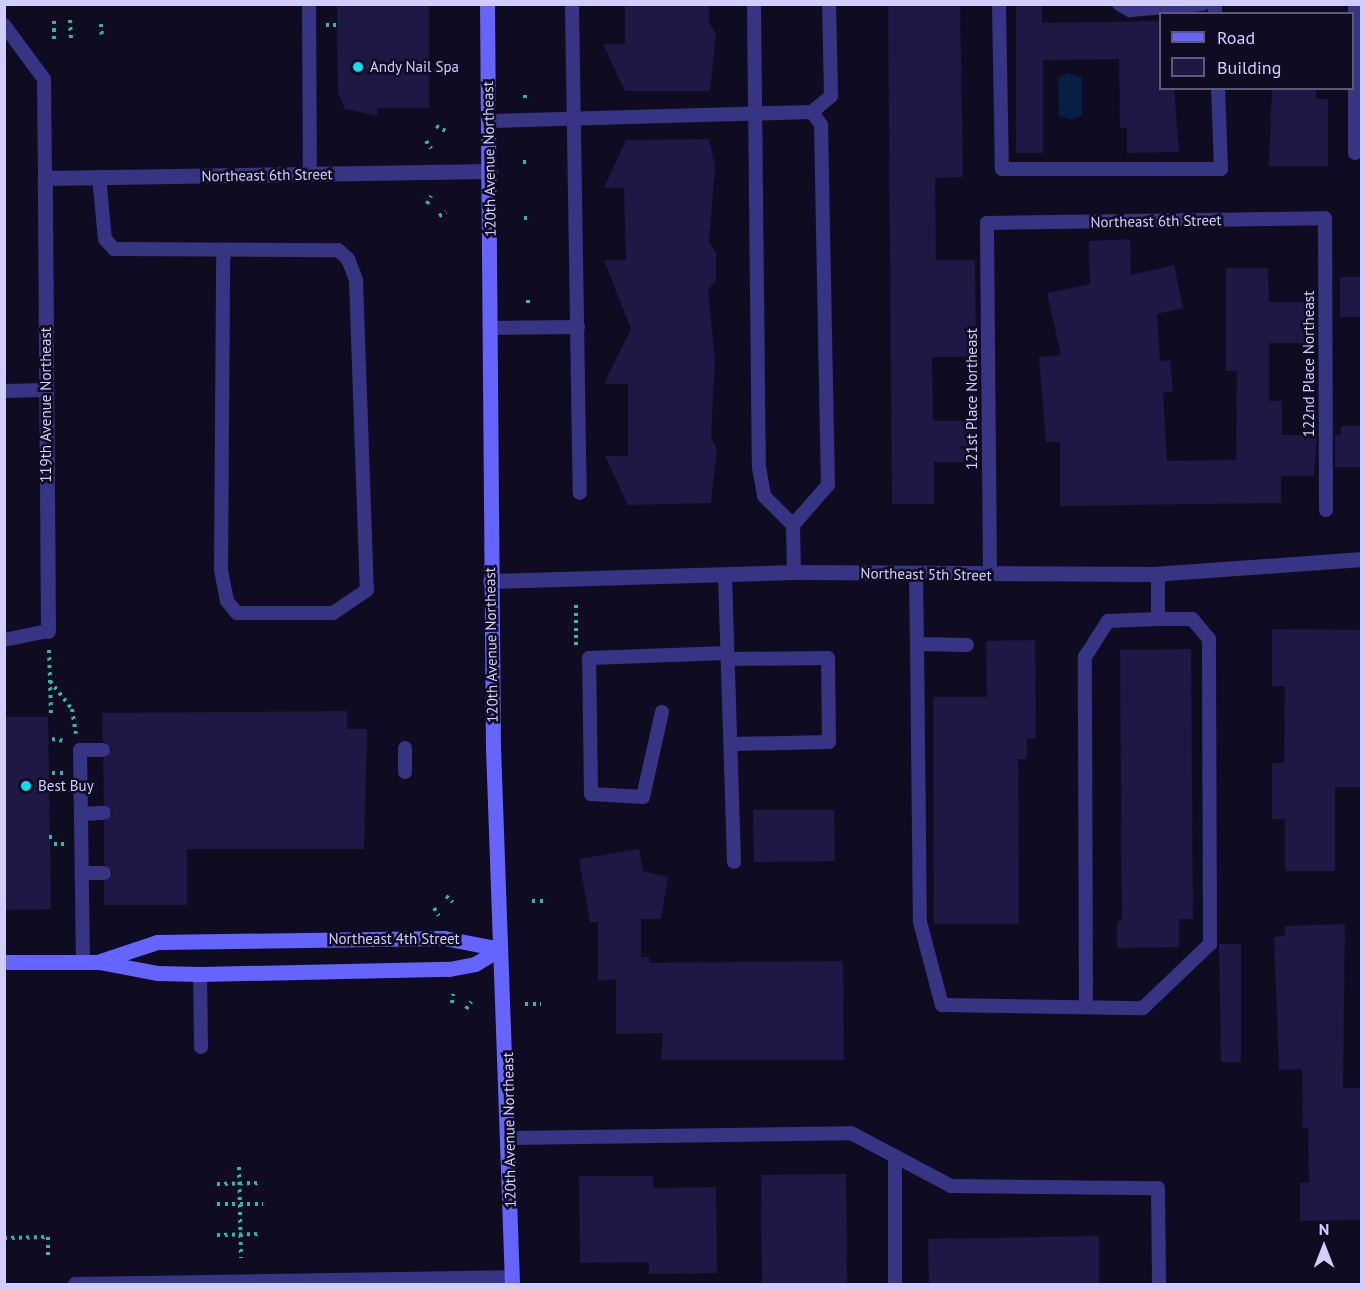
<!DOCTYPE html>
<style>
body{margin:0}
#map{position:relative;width:1366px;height:1289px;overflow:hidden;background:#0f0c22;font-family:"PT Sans",sans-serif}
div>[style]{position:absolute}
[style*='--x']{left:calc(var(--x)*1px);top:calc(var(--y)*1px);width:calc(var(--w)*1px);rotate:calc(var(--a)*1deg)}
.water>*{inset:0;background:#081f44}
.building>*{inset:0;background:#1f1744}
.path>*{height:4px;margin-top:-2px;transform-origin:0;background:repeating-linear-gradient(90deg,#27b9ae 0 3px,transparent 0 7.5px)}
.lane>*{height:14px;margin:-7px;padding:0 7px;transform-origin:7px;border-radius:7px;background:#363483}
.street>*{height:15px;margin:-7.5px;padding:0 7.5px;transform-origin:7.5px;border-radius:7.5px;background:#363483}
.secondary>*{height:15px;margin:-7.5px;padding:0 7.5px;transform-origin:7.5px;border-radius:7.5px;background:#6564ff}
.dots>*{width:16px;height:16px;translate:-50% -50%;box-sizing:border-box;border:3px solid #0f0c22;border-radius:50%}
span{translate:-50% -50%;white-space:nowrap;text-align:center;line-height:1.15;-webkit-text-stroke:5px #0f0c22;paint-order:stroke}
.poi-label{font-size:15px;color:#d2cdff}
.left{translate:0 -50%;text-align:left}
.street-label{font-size:15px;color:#d2cdff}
.frame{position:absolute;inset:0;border:6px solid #d2cdff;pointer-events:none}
.legend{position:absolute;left:1159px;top:12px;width:195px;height:78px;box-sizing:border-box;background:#0f0c22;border:2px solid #5d597a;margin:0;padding:8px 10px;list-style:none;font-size:18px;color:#d2cdff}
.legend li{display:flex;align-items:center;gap:12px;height:30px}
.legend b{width:30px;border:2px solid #5d597a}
.north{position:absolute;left:1294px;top:1217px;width:60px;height:60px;-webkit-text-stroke:4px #0f0c22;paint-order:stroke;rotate:0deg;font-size:16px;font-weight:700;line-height:24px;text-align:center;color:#d2cdff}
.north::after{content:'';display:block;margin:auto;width:21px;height:27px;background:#d2cdff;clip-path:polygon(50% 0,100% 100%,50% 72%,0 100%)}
</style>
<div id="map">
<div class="water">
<i style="clip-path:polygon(1068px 73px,1082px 78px,1082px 115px,1072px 120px,1059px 116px,1058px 78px)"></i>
</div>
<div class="building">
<i style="clip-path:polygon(337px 4px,429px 4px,429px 108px,378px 108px,377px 116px,345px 109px,338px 93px)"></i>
<i style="clip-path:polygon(625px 4px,709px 4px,709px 23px,716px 34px,710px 91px,625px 91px,603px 44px,625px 44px)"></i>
<i style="clip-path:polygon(888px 4px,960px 4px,963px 177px,935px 178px,936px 260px,975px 260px,976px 357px,932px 357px,933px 421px,976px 421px,976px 462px,934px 462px,934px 504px,892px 504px)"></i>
<i style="clip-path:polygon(1016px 4px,1042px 4px,1042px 23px,1161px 21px,1161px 88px,1174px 88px,1179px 152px,1127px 153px,1127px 128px,1120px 128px,1119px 59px,1043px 60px,1043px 153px,1016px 153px)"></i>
<i style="clip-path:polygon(1272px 88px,1316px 88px,1316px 99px,1328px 99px,1328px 166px,1269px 166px)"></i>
<i style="clip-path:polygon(709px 139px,715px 167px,709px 242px,716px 253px,716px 281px,708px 290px,715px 361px,711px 437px,717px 449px,711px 503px,628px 505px,605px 456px,628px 456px,628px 384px,604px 384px,631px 329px,604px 260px,626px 260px,624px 188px,604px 188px,626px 140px)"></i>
<i style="clip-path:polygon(1130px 239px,1131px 275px,1174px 265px,1183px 308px,1157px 314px,1160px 361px,1170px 360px,1173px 391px,1163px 393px,1167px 461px,1236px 460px,1237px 371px,1226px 371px,1226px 268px,1268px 268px,1269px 302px,1311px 302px,1311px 343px,1269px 343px,1269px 401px,1282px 401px,1282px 435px,1317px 435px,1314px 476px,1281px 476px,1281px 503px,1060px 506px,1060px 442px,1046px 442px,1039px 357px,1061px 355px,1047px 293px,1090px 284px,1089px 241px)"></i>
<i style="clip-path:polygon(1340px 277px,1362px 277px,1362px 317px,1340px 317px)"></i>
<i style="clip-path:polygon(1341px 426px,1362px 426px,1362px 467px,1335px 467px,1335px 435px,1341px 435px)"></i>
<i style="clip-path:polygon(1272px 629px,1362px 630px,1362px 787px,1335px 787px,1335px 871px,1285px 871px,1285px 819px,1272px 819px,1272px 763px,1284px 763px,1285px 686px,1272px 686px)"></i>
<i style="clip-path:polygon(1035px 640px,1036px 738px,1027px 739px,1027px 759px,1018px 759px,1019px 924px,934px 924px,933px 697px,987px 697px,986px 641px)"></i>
<i style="clip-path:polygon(1191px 649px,1193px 919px,1179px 919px,1179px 947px,1117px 948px,1117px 921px,1122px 921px,1120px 650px)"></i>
<i style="clip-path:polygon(347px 711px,347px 729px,367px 729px,364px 849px,187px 849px,187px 905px,104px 905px,104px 882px,113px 872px,104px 864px,104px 822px,113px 813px,104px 804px,103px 759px,112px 749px,103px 741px,102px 713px)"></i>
<i style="clip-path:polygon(4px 717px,48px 717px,51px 909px,4px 910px)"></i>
<i style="clip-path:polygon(753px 810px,834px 810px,835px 861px,754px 862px)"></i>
<i style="clip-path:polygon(639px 849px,643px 871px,668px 877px,661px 919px,641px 919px,641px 957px,649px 957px,649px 963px,843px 961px,844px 1060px,661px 1060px,663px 1033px,616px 1034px,616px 979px,598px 981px,598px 922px,590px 922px,579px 859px)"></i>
<i style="clip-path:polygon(1345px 924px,1343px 1088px,1362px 1088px,1362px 1220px,1300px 1221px,1300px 1183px,1309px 1183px,1308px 1128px,1303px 1128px,1302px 1069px,1279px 1070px,1274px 937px,1285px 936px,1285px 926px)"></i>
<i style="clip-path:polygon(1219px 944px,1241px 944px,1241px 1062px,1221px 1062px)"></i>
<i style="clip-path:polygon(846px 1174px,847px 1284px,762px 1284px,761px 1175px)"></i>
<i style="clip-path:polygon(579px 1176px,653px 1176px,653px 1188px,716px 1187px,717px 1273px,649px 1274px,649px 1262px,580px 1263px)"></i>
<i style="clip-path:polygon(1099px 1236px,1099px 1284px,929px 1284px,928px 1239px)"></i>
</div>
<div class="path">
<i style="--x:70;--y:20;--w:19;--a:87"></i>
<i style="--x:54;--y:21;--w:18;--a:90"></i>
<i style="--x:101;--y:24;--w:15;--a:86"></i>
<i style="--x:326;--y:25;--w:11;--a:0"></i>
<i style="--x:525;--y:95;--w:3;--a:90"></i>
<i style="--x:436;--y:126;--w:11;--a:27"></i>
<i style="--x:426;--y:141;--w:9;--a:54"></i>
<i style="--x:523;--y:162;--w:4;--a:0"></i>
<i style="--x:427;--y:204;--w:9;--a:-63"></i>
<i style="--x:439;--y:216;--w:8;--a:-30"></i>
<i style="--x:524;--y:218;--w:3;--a:0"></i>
<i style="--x:528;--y:300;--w:7;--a:90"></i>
<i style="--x:576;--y:605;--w:41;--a:90"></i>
<i style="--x:49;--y:650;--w:64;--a:88.2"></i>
<i style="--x:50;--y:681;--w:36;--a:52"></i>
<i style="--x:72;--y:709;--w:25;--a:81"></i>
<i style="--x:52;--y:739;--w:13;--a:9"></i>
<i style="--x:52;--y:773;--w:12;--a:0"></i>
<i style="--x:49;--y:837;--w:5;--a:0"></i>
<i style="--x:54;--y:844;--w:11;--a:0"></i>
<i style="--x:446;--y:896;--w:9;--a:41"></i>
<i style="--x:532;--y:901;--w:13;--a:0"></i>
<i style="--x:434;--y:908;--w:9;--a:58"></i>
<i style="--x:452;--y:1003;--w:9;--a:-84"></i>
<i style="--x:525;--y:1004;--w:16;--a:0"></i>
<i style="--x:466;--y:1009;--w:9;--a:-54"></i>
<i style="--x:239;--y:1167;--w:91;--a:88.7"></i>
<i style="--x:217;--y:1184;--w:45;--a:-1.3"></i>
<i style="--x:217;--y:1204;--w:46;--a:0"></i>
<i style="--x:217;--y:1235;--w:45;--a:-1.3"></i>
<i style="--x:4;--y:1238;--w:44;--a:-1.3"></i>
<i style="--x:48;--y:1237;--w:19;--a:90"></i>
</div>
<div class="lane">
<i style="--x:309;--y:4;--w:170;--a:89.7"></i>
<i style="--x:572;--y:4;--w:489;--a:89.1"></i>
<i style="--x:754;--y:4;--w:463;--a:89.4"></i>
<i style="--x:759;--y:467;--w:29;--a:80"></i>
<i style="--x:764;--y:496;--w:41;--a:45"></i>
<i style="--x:999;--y:4;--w:165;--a:89"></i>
<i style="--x:1002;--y:169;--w:219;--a:0"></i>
<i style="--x:1221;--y:169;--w:81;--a:-92.1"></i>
<i style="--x:1119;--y:4;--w:13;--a:29"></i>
<i style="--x:1130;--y:10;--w:73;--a:-4.7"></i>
<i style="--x:1215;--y:4;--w:10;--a:90"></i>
<i style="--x:1355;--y:4;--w:149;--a:90"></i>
<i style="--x:4;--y:25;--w:67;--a:53.5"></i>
<i style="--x:44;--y:79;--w:99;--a:89.4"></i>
<i style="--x:812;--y:112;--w:25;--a:-40"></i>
<i style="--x:831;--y:96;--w:92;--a:-91.2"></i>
<i style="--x:489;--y:121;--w:323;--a:-1.6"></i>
<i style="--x:812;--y:112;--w:16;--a:55"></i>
<i style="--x:821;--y:125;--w:360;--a:88.9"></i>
<i style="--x:828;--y:485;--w:53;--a:131.2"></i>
<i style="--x:793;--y:525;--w:47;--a:88.8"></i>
<i style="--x:99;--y:177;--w:62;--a:84.5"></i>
<i style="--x:105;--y:239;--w:13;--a:48"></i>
<i style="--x:114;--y:249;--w:224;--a:0.3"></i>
<i style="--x:338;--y:250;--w:13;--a:42"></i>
<i style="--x:348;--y:259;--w:22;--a:69"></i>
<i style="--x:356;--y:280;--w:310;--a:88"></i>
<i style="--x:367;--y:590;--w:41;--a:145.9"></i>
<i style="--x:333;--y:613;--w:96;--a:180"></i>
<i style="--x:237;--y:613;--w:16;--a:-130"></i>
<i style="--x:227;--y:601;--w:33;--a:-101"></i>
<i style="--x:221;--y:569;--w:318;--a:-89.6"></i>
<i style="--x:490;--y:328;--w:88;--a:-0.7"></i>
<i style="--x:4;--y:391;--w:42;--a:-1.4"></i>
<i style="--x:916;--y:573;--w:71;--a:89.2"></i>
<i style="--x:917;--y:644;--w:50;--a:1.1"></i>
<i style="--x:990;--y:574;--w:351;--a:-90.5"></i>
<i style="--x:987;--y:223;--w:338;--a:-0.8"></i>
<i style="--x:1325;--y:218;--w:292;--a:89.8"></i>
<i style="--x:725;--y:575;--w:287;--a:88.2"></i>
<i style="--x:4;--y:640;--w:45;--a:-11.6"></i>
<i style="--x:917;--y:644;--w:278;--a:89.4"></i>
<i style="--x:920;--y:922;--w:86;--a:75.2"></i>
<i style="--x:942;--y:1005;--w:201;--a:0.9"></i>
<i style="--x:1143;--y:1008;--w:93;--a:-43.7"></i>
<i style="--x:1210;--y:944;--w:305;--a:-90.2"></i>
<i style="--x:1209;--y:639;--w:26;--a:-130"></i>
<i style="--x:1192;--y:619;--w:34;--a:180"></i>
<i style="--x:728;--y:659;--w:100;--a:-0.6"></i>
<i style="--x:828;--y:658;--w:84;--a:89.3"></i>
<i style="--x:829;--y:742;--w:98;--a:178.8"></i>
<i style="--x:662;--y:712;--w:87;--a:102.6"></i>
<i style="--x:643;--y:797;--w:52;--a:-176.7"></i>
<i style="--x:591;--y:794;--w:136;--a:-90.8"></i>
<i style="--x:589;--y:658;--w:138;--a:-2.1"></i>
<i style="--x:405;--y:748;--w:24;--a:90"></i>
<i style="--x:82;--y:814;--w:22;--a:-3"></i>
<i style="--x:83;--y:873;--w:21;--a:0"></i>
<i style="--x:83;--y:962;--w:212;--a:-90.8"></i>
<i style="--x:80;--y:750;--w:23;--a:0"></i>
<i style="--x:200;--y:974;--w:73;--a:89.2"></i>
<i style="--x:1086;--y:1006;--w:349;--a:-90.2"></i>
<i style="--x:1085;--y:657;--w:43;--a:-57.4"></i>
<i style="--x:1108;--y:621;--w:50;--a:-2.3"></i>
<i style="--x:1158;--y:619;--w:45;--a:-90"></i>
<i style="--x:511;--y:1138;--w:340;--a:-0.8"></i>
<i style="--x:851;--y:1133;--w:113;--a:27.9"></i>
<i style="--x:951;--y:1186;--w:207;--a:0.6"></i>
<i style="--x:1158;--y:1188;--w:96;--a:89.4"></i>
<i style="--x:895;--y:1156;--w:128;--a:90"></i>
<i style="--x:75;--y:1284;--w:437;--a:-0.9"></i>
</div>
<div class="street">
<i style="--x:490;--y:581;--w:304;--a:-1.7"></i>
<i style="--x:794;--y:572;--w:359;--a:0.3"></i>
<i style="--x:1153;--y:574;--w:210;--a:-4.1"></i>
<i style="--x:48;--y:631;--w:453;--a:-90.4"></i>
<i style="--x:45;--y:178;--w:445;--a:-0.9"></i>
</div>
<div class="secondary">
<i style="--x:487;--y:4;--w:743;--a:89.54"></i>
<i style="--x:493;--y:747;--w:537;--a:87.97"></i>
<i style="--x:100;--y:961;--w:60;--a:-18.4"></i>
<i style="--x:157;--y:942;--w:287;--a:-0.8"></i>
<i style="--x:444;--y:938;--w:57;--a:11.1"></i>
<i style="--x:4;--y:962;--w:95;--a:0"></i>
<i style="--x:99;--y:962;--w:60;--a:10.6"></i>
<i style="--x:158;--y:973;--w:42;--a:1.4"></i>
<i style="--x:200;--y:974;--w:249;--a:-1.2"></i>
<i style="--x:449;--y:969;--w:26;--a:-11"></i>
<i style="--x:475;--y:964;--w:29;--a:-31"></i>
</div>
<div class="dots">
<i style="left:358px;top:67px;background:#00e2f8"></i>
<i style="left:26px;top:786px;background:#00e2f8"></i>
</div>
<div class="poi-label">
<span class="left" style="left:370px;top:67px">Andy Nail Spa</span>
<span class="left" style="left:38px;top:786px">Best Buy</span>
</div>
<div class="street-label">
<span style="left:489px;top:159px;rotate:-91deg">120th Avenue Northeast</span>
<span style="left:267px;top:175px;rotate:-1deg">Northeast 6th Street</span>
<span style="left:1156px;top:221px;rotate:-1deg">Northeast 6th Street</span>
<span style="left:1309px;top:364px;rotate:-90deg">122nd Place Northeast</span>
<span style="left:972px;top:399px;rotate:-90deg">121st Place Northeast</span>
<span style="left:46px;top:405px;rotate:-90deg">119th Avenue Northeast</span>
<span style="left:926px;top:574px;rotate:1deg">Northeast 5th Street</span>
<span style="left:491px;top:645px;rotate:-91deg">120th Avenue Northeast</span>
<span style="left:394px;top:939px">Northeast 4th Street</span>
<span style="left:509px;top:1130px;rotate:-91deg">120th Avenue Northeast</span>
</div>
<div class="frame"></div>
<ul class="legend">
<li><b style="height:8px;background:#6564ff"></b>Road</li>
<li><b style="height:16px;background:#1f1744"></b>Building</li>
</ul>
<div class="north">N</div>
</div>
